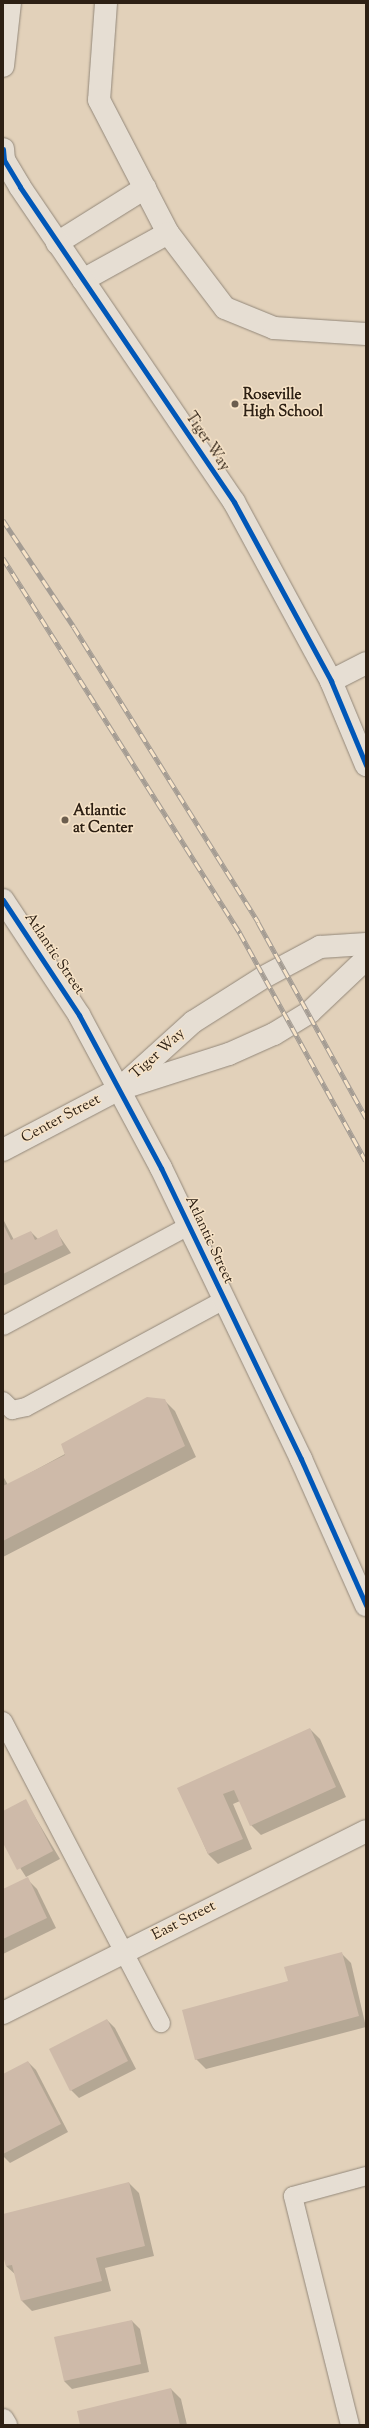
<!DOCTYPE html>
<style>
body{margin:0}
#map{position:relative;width:369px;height:2428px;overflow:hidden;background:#e2d1ba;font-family:"Sorts Mill Goudy",serif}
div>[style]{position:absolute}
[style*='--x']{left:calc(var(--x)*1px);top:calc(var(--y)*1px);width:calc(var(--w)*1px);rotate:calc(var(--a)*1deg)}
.shadow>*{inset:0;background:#0003}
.building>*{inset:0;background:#cebaa9}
.roads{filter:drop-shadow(0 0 1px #93887a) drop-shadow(0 0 1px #93887a)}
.lane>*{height:18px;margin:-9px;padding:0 9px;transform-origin:9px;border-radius:9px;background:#e6ded3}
.street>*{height:22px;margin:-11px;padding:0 11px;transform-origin:11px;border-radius:11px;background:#e6ded3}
.secondary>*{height:22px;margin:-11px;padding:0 11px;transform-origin:11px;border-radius:11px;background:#e6ded3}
.rail>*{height:4.5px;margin-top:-2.25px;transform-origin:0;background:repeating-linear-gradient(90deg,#f7e3c7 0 9px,#a49c93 0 18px);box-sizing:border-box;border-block:1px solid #a49c93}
.cycleway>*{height:5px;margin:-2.5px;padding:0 2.5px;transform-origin:2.5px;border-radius:2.5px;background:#0057b8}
.dots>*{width:11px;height:11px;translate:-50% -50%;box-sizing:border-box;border:2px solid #f7e3c7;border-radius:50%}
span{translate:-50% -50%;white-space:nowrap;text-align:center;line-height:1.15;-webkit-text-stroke:3px #f7e3c7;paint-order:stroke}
.poi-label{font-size:15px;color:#2d2014;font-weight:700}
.left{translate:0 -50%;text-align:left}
.street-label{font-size:15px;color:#2d2014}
.frame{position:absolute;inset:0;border:4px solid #2d2014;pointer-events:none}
</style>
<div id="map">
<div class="shadow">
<i style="clip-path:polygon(3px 1219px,14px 1240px,31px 1232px,38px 1239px,56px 1231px,71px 1253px,3px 1286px)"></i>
<i style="clip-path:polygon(164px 1400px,175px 1411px,196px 1457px,3px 1557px,3px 1476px,8px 1485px)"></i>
<i style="clip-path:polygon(310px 1729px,320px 1739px,346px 1797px,261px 1835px,251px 1825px,240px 1801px,233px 1804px,252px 1849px,218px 1864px,208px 1854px,179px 1788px)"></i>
<i style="clip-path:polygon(25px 1800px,60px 1859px,26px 1877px,3px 1841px,3px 1812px)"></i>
<i style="clip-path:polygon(27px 1879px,37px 1889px,56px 1928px,3px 1954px,3px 1890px)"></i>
<i style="clip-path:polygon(341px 1953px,351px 1963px,366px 2027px,206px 2069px,196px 2059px,289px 1982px)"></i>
<i style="clip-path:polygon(107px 2020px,115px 2028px,136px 2069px,79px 2098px,71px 2090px)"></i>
<i style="clip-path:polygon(28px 2062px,36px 2070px,68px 2132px,10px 2163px,3px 2156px,3px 2075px)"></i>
<i style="clip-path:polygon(129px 2183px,139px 2193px,154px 2256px,105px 2268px,111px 2291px,32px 2311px,22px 2301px,16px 2275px,6px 2266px,3px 2215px)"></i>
<i style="clip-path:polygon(132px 2321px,140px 2329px,149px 2372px,72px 2389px,64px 2381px)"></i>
<i style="clip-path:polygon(171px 2389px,181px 2399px,187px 2425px,81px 2425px)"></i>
</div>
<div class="building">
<i style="clip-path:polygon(3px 1224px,11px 1240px,31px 1231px,35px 1240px,57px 1229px,63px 1245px,3px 1274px)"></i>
<i style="clip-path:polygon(147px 1397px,165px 1399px,185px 1446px,3px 1541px,3px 1486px,65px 1455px,61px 1444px)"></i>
<i style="clip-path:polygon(310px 1728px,336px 1787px,250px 1826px,234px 1790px,223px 1794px,243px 1839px,208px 1854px,177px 1788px)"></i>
<i style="clip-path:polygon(26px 1799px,53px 1851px,17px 1870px,3px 1843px,3px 1811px)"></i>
<i style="clip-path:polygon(28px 1877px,47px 1918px,3px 1939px,3px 1889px)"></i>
<i style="clip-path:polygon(342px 1952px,359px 2016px,195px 2060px,182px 2010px,288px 1981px,284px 1967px)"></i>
<i style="clip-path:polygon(107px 2019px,128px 2061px,70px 2091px,49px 2049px)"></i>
<i style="clip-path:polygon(28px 2061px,61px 2124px,3px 2154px,3px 2074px)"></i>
<i style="clip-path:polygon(129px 2182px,145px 2246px,96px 2258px,102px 2281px,21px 2301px,12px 2265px,6px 2266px,3px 2256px,3px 2214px)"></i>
<i style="clip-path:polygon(132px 2320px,141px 2364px,64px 2381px,54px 2337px)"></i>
<i style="clip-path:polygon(171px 2388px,180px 2425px,80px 2425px,77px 2411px)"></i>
</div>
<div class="roads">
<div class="lane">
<i style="--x:3;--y:1326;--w:211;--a:-28.3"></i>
<i style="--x:3;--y:1401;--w:13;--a:45"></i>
<i style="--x:12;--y:1410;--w:14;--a:-12"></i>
<i style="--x:26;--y:1407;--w:225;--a:-28.4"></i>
<i style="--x:3;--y:1721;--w:341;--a:62.4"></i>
<i style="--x:350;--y:2425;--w:236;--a:-104"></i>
<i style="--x:293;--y:2196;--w:76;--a:-15.3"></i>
</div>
<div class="street">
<i style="--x:106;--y:3;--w:97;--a:94.1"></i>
<i style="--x:99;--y:100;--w:150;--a:62.6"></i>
<i style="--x:168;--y:233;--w:94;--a:52.8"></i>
<i style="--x:225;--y:308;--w:53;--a:22.2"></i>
<i style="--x:274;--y:328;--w:92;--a:3.7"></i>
<i style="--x:57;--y:243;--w:104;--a:-32"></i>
<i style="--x:83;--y:280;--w:97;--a:-28.9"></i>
<i style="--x:3;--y:1150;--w:131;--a:-27.7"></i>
<i style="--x:3;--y:2013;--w:406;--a:-26.6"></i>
<i style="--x:3;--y:2420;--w:6;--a:59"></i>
</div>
<div class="secondary">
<i style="--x:3;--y:66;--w:63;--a:-83.7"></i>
<i style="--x:3;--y:149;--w:11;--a:85"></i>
<i style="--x:4;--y:160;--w:31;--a:59"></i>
<i style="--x:20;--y:187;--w:381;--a:55.8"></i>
<i style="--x:234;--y:502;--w:204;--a:61.5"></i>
<i style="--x:331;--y:681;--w:91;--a:67.4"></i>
<i style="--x:331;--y:681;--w:39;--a:-27"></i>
<i style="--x:3;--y:900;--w:138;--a:56.5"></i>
<i style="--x:79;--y:1015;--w:174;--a:61.8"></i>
<i style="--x:161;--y:1168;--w:323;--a:64.3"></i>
<i style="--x:301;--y:1459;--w:160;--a:66"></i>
<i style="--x:126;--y:1087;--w:108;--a:-17.8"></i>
<i style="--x:229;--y:1054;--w:49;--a:-24"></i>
<i style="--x:274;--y:1034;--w:42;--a:-31.4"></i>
<i style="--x:310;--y:1012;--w:77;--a:-43.4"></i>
<i style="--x:119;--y:1089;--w:100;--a:-42.2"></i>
<i style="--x:193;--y:1022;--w:84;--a:-32.4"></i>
<i style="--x:264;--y:977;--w:64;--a:-28.2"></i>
<i style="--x:320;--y:947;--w:46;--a:-3.7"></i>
</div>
</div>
<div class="rail">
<i style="--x:3;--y:520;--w:128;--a:56.4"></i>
<i style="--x:74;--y:627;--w:348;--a:58"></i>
<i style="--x:258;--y:922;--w:224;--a:61.1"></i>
<i style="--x:3;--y:558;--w:444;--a:57.7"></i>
<i style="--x:240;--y:933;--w:260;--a:61.1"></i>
</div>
<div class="cycleway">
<i style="--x:3;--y:149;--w:11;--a:85"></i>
<i style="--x:4;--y:160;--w:31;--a:59"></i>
<i style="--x:20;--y:187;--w:381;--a:55.8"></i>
<i style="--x:234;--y:502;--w:204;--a:61.5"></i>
<i style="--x:331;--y:681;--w:91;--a:67.4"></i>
<i style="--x:3;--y:900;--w:138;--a:56.5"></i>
<i style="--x:79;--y:1015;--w:174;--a:61.8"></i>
<i style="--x:161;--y:1168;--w:323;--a:64.3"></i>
<i style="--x:301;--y:1459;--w:160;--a:66"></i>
</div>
<div class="dots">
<i style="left:235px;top:404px;background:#6c5e4e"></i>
<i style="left:65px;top:820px;background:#6c5e4e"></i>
</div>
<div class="poi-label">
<span class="left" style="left:243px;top:404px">Roseville<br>High School</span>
<span class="left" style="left:73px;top:820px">Atlantic<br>at Center</span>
</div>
<div class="street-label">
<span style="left:207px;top:442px;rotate:56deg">Tiger Way</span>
<span style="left:54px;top:954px;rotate:56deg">Atlantic Street</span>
<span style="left:158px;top:1054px;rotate:-42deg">Tiger Way</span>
<span style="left:61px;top:1119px;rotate:-28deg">Center Street</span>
<span style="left:209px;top:1240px;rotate:65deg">Atlantic Street</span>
<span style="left:184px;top:1921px;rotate:-27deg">East Street</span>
</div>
<div class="frame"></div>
</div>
